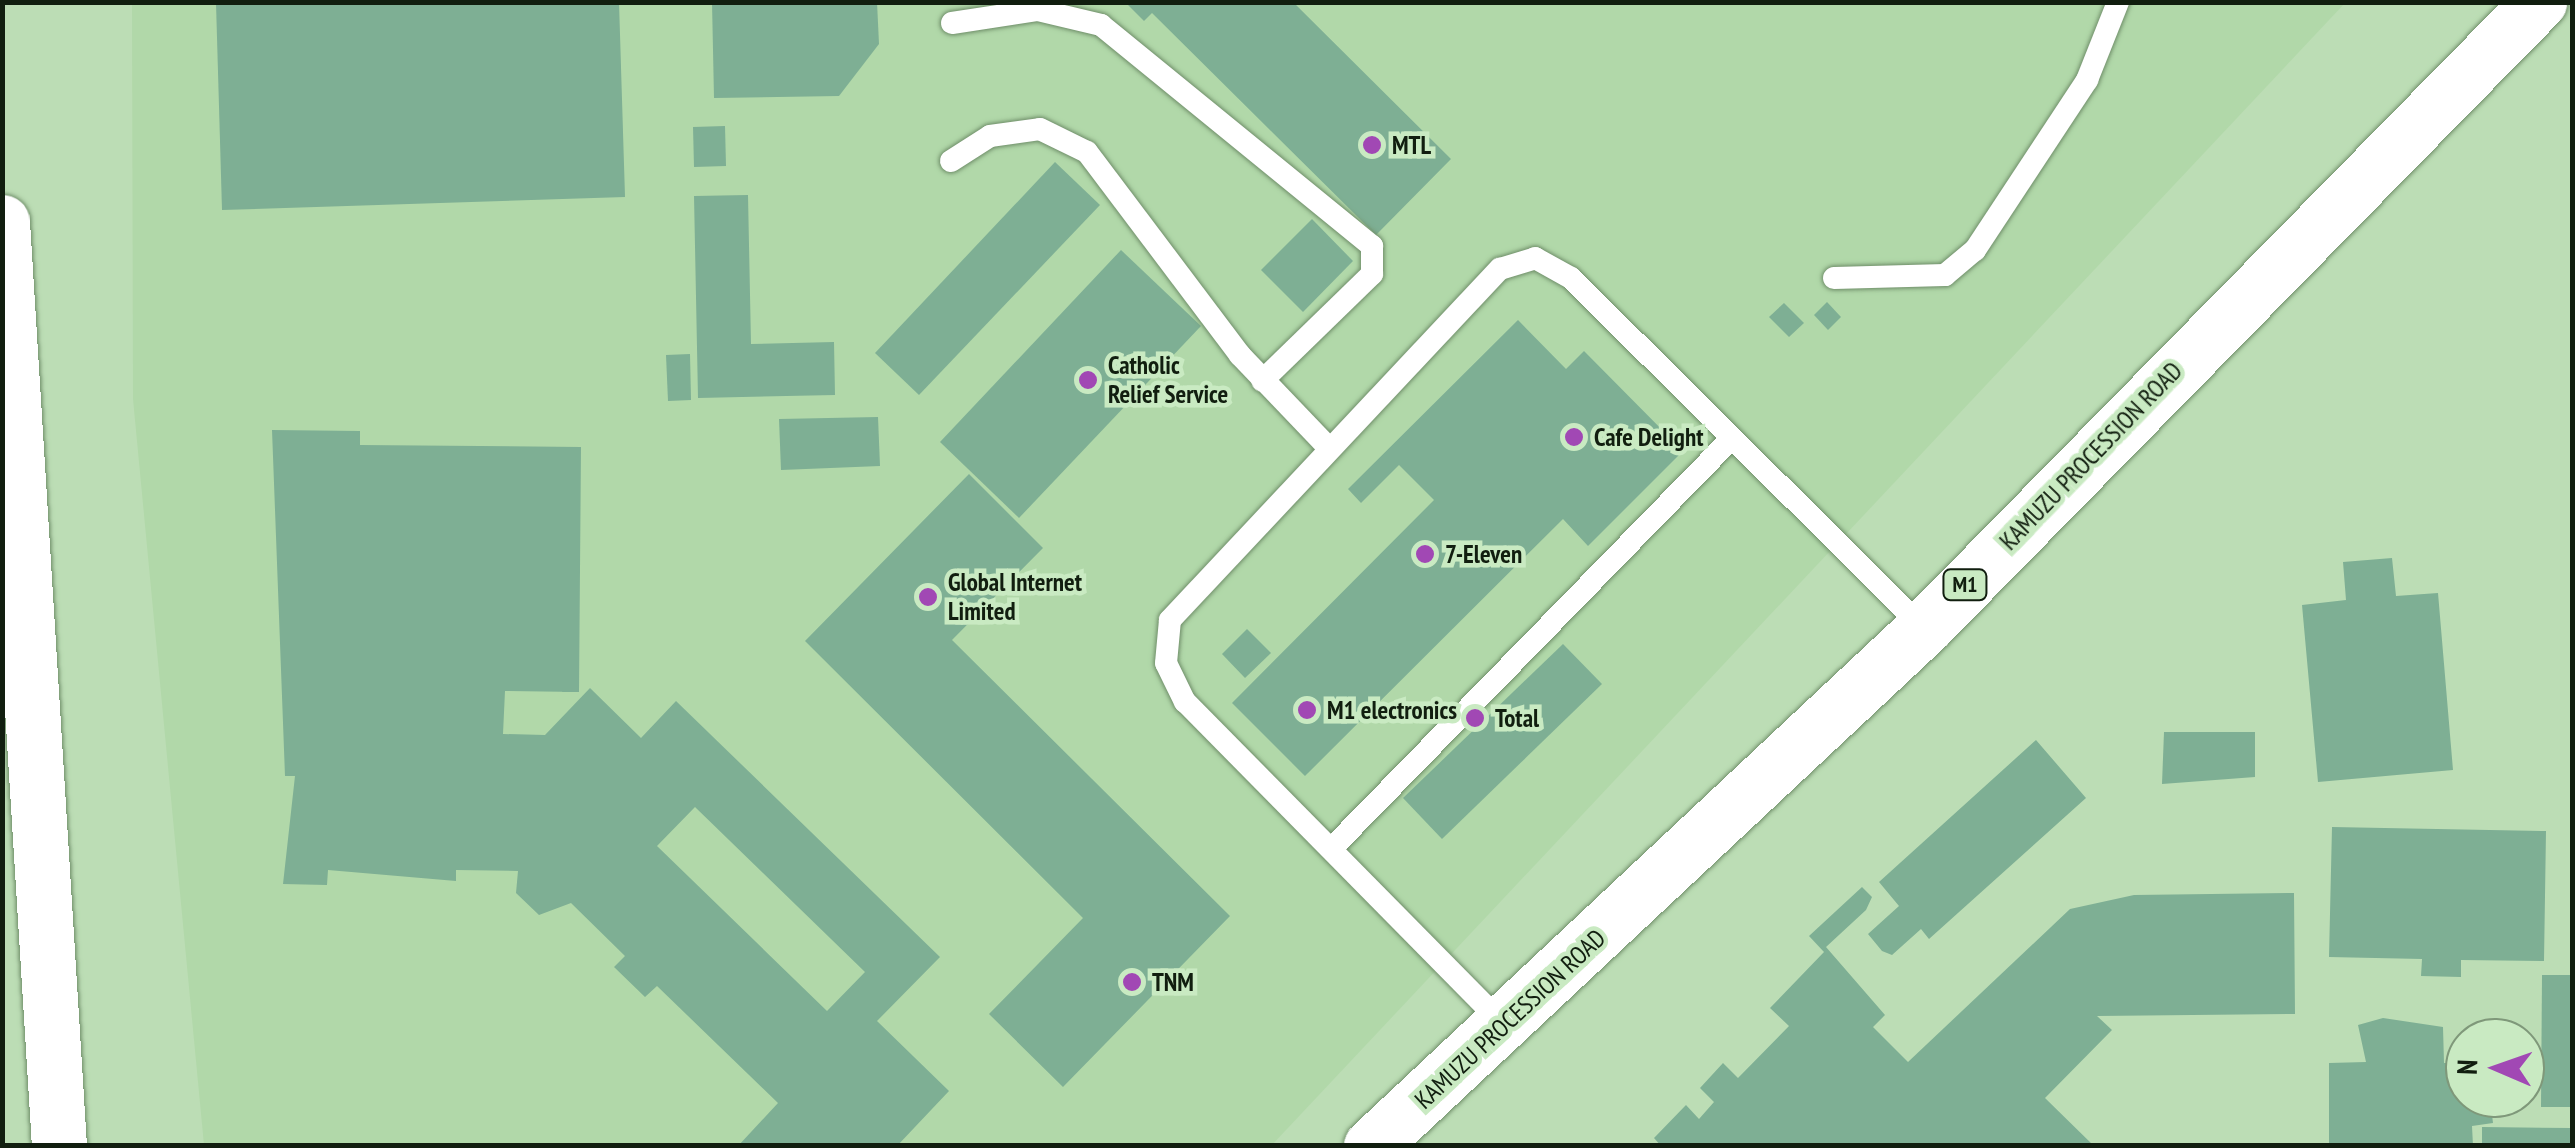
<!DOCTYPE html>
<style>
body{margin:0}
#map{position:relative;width:2575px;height:1148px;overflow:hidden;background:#bcddb5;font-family:"PT Sans Narrow",sans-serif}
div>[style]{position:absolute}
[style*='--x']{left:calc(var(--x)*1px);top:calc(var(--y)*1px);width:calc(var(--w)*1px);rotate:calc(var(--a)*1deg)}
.built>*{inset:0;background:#b1d8a9}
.building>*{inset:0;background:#7eaf94}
.roads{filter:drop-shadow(0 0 2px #6f8e69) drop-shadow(0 0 2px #6f8e69)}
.service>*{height:22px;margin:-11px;padding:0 11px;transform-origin:11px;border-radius:11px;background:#fff}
.secondary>*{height:55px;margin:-27.5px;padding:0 27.5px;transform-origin:27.5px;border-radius:27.5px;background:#fff}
.trunk>*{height:55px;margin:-27.5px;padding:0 27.5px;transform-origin:27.5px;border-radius:27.5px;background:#fff}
.dots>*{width:28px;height:28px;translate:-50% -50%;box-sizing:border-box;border:5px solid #c9eac2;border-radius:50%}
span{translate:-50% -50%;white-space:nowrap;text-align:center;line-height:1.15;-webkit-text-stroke:9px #c9eac2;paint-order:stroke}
.shield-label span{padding:2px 8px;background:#c9eac2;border:2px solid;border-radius:8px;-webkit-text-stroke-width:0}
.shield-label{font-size:22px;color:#111e0f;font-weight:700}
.poi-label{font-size:25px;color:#111e0f;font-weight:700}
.left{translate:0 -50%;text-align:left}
.street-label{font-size:25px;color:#111e0f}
.frame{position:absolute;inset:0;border:5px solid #111e0f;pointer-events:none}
.north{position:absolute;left:2445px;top:1018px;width:100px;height:100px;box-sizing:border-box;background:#c9eac2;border:2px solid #7f987a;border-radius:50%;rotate:272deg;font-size:28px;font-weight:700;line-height:40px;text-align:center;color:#111e0f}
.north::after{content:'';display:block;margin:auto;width:35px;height:45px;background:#a148b4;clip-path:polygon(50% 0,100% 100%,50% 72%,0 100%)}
</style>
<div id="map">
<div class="built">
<i style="clip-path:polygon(132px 3px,2345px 3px,1271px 1146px,204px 1145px,133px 399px)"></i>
</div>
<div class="building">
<i style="clip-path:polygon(619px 2px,625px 197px,222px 210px,216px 3px)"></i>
<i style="clip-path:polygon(712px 2px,877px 2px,879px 44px,839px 96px,714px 98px)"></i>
<i style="clip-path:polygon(1125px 2px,1293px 2px,1451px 159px,1376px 235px,1152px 13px,1144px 21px)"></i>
<i style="clip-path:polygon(725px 126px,726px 166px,694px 167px,693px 127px)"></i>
<i style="clip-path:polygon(1055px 162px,1100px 205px,919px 395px,875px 353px)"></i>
<i style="clip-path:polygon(748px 195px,751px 344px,834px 342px,835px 395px,698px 398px,694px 196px)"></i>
<i style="clip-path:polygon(1312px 219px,1353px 261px,1303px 312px,1261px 270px)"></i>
<i style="clip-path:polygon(1121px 250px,1201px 326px,1019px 518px,940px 442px)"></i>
<i style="clip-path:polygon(1827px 302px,1841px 317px,1828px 330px,1814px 315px)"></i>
<i style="clip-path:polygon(1784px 303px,1804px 323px,1789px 337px,1769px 317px)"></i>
<i style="clip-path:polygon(1518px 320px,1566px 369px,1584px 351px,1683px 451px,1588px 546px,1563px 519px,1305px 776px,1232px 703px,1434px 500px,1399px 465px,1361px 503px,1348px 489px)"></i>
<i style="clip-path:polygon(690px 354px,691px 400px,668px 401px,666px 355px)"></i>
<i style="clip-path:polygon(878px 417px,880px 466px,781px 470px,779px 419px)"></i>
<i style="clip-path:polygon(evenodd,272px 430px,360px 431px,360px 445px,581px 447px,579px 692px,505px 691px,503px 734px,545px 735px,590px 688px,641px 738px,676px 701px,940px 957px,877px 1021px,949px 1091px,897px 1146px,738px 1146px,778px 1103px,657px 986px,645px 997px,614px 967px,625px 956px,571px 903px,539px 915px,516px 893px,518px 871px,456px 870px,456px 881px,328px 870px,327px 885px,283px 884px,295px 776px,285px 776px,272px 430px,695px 807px,865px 972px,827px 1011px,657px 846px,695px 807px)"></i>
<i style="clip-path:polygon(969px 474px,1043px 548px,952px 640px,1230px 916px,1063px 1087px,989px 1014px,1083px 918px,805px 641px)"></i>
<i style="clip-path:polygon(2392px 558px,2396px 596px,2438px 593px,2453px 770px,2318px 782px,2302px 605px,2346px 600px,2343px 562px)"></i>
<i style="clip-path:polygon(1247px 629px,1271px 653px,1245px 678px,1222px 654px)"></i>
<i style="clip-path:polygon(1563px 644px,1602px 684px,1442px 839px,1403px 798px)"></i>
<i style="clip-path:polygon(2164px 732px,2255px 732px,2255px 777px,2162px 784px)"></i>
<i style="clip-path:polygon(2036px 740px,2086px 798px,1929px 939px,1921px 929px,1892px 955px,1882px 951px,1868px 934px,1899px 906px,1879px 882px)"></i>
<i style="clip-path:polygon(2332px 827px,2546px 831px,2544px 961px,2461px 960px,2461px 977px,2421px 976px,2422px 959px,2329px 957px)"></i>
<i style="clip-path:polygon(1862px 887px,1872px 897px,1866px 910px,1826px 947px,1885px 1015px,1873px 1027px,1908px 1062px,2070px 909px,2134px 895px,2294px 893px,2295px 1014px,2097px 1016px,2112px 1030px,2045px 1098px,2094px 1146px,1661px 1146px,1654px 1138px,1686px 1105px,1699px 1119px,1714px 1102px,1700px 1088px,1723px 1063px,1738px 1078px,1789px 1026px,1770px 1008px,1824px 952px,1809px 936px)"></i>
<i style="clip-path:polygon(2542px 975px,2572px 975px,2572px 1107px,2541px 1107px)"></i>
<i style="clip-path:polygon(2383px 1018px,2443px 1027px,2444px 1063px,2465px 1063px,2465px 1098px,2490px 1098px,2493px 1123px,2472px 1126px,2473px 1146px,2329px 1146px,2329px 1063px,2366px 1062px,2358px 1025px)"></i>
<i style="clip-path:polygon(2482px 1127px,2571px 1128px,2571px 1146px,2482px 1146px)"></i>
</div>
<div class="roads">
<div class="service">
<i style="--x:952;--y:23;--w:87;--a:-8.6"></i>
<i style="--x:1038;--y:10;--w:65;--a:13.4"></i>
<i style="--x:1101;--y:25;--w:350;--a:39.2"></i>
<i style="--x:1372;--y:246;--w:28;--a:90"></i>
<i style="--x:1372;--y:274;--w:153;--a:135.8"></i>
<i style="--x:951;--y:161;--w:46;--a:-32.7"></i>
<i style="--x:990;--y:136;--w:50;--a:-8"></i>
<i style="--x:1040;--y:129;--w:52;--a:26.1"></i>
<i style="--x:1087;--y:152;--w:254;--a:53"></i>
<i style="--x:1240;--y:355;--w:124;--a:46.3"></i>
<i style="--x:1834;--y:278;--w:111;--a:-1.5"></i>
<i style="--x:1945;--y:275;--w:39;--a:-40"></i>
<i style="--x:1975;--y:250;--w:204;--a:-56.6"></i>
<i style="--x:2087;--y:80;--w:84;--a:-68.3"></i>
<i style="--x:1332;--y:848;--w:573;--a:-45.71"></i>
<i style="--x:1503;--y:1024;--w:453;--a:-134.6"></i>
<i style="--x:1185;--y:702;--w:43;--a:-116"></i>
<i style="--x:1166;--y:663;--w:43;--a:-84.7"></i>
<i style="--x:1170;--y:620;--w:482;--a:-46.8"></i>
<i style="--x:1500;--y:269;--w:37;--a:-17"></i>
<i style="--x:1535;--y:258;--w:41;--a:29.1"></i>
<i style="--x:1571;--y:278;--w:497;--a:44.8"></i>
</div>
<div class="secondary">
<i style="--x:2;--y:222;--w:926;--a:86.47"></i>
</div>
<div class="trunk">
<i style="--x:1371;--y:1146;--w:758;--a:-43.13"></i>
<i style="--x:1924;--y:628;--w:878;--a:-45.51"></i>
</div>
</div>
<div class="dots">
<i style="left:1372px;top:145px;background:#a148b4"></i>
<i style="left:1088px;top:380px;background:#a148b4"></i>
<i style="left:1574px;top:437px;background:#a148b4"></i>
<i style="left:1425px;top:554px;background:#a148b4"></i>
<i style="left:928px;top:597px;background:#a148b4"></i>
<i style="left:1307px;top:710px;background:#a148b4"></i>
<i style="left:1475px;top:718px;background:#a148b4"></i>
<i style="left:1132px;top:982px;background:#a148b4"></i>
</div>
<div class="shield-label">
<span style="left:1965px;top:585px">M1</span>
</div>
<div class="poi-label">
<span class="left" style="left:1392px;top:145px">MTL</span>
<span class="left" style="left:1108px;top:380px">Catholic<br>Relief Service</span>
<span class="left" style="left:1594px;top:437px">Cafe Delight</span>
<span class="left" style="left:1445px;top:554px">7-Eleven</span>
<span class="left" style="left:948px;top:597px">Global Internet<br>Limited</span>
<span class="left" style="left:1327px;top:710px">M1 electronics</span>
<span class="left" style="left:1495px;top:718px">Total</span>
<span class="left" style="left:1152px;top:982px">TNM</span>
</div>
<div class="street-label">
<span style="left:2091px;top:456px;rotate:-46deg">KAMUZU PROCESSION ROAD</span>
<span style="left:1510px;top:1019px;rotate:-43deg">KAMUZU PROCESSION ROAD</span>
</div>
<div class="frame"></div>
<div class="north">N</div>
</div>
